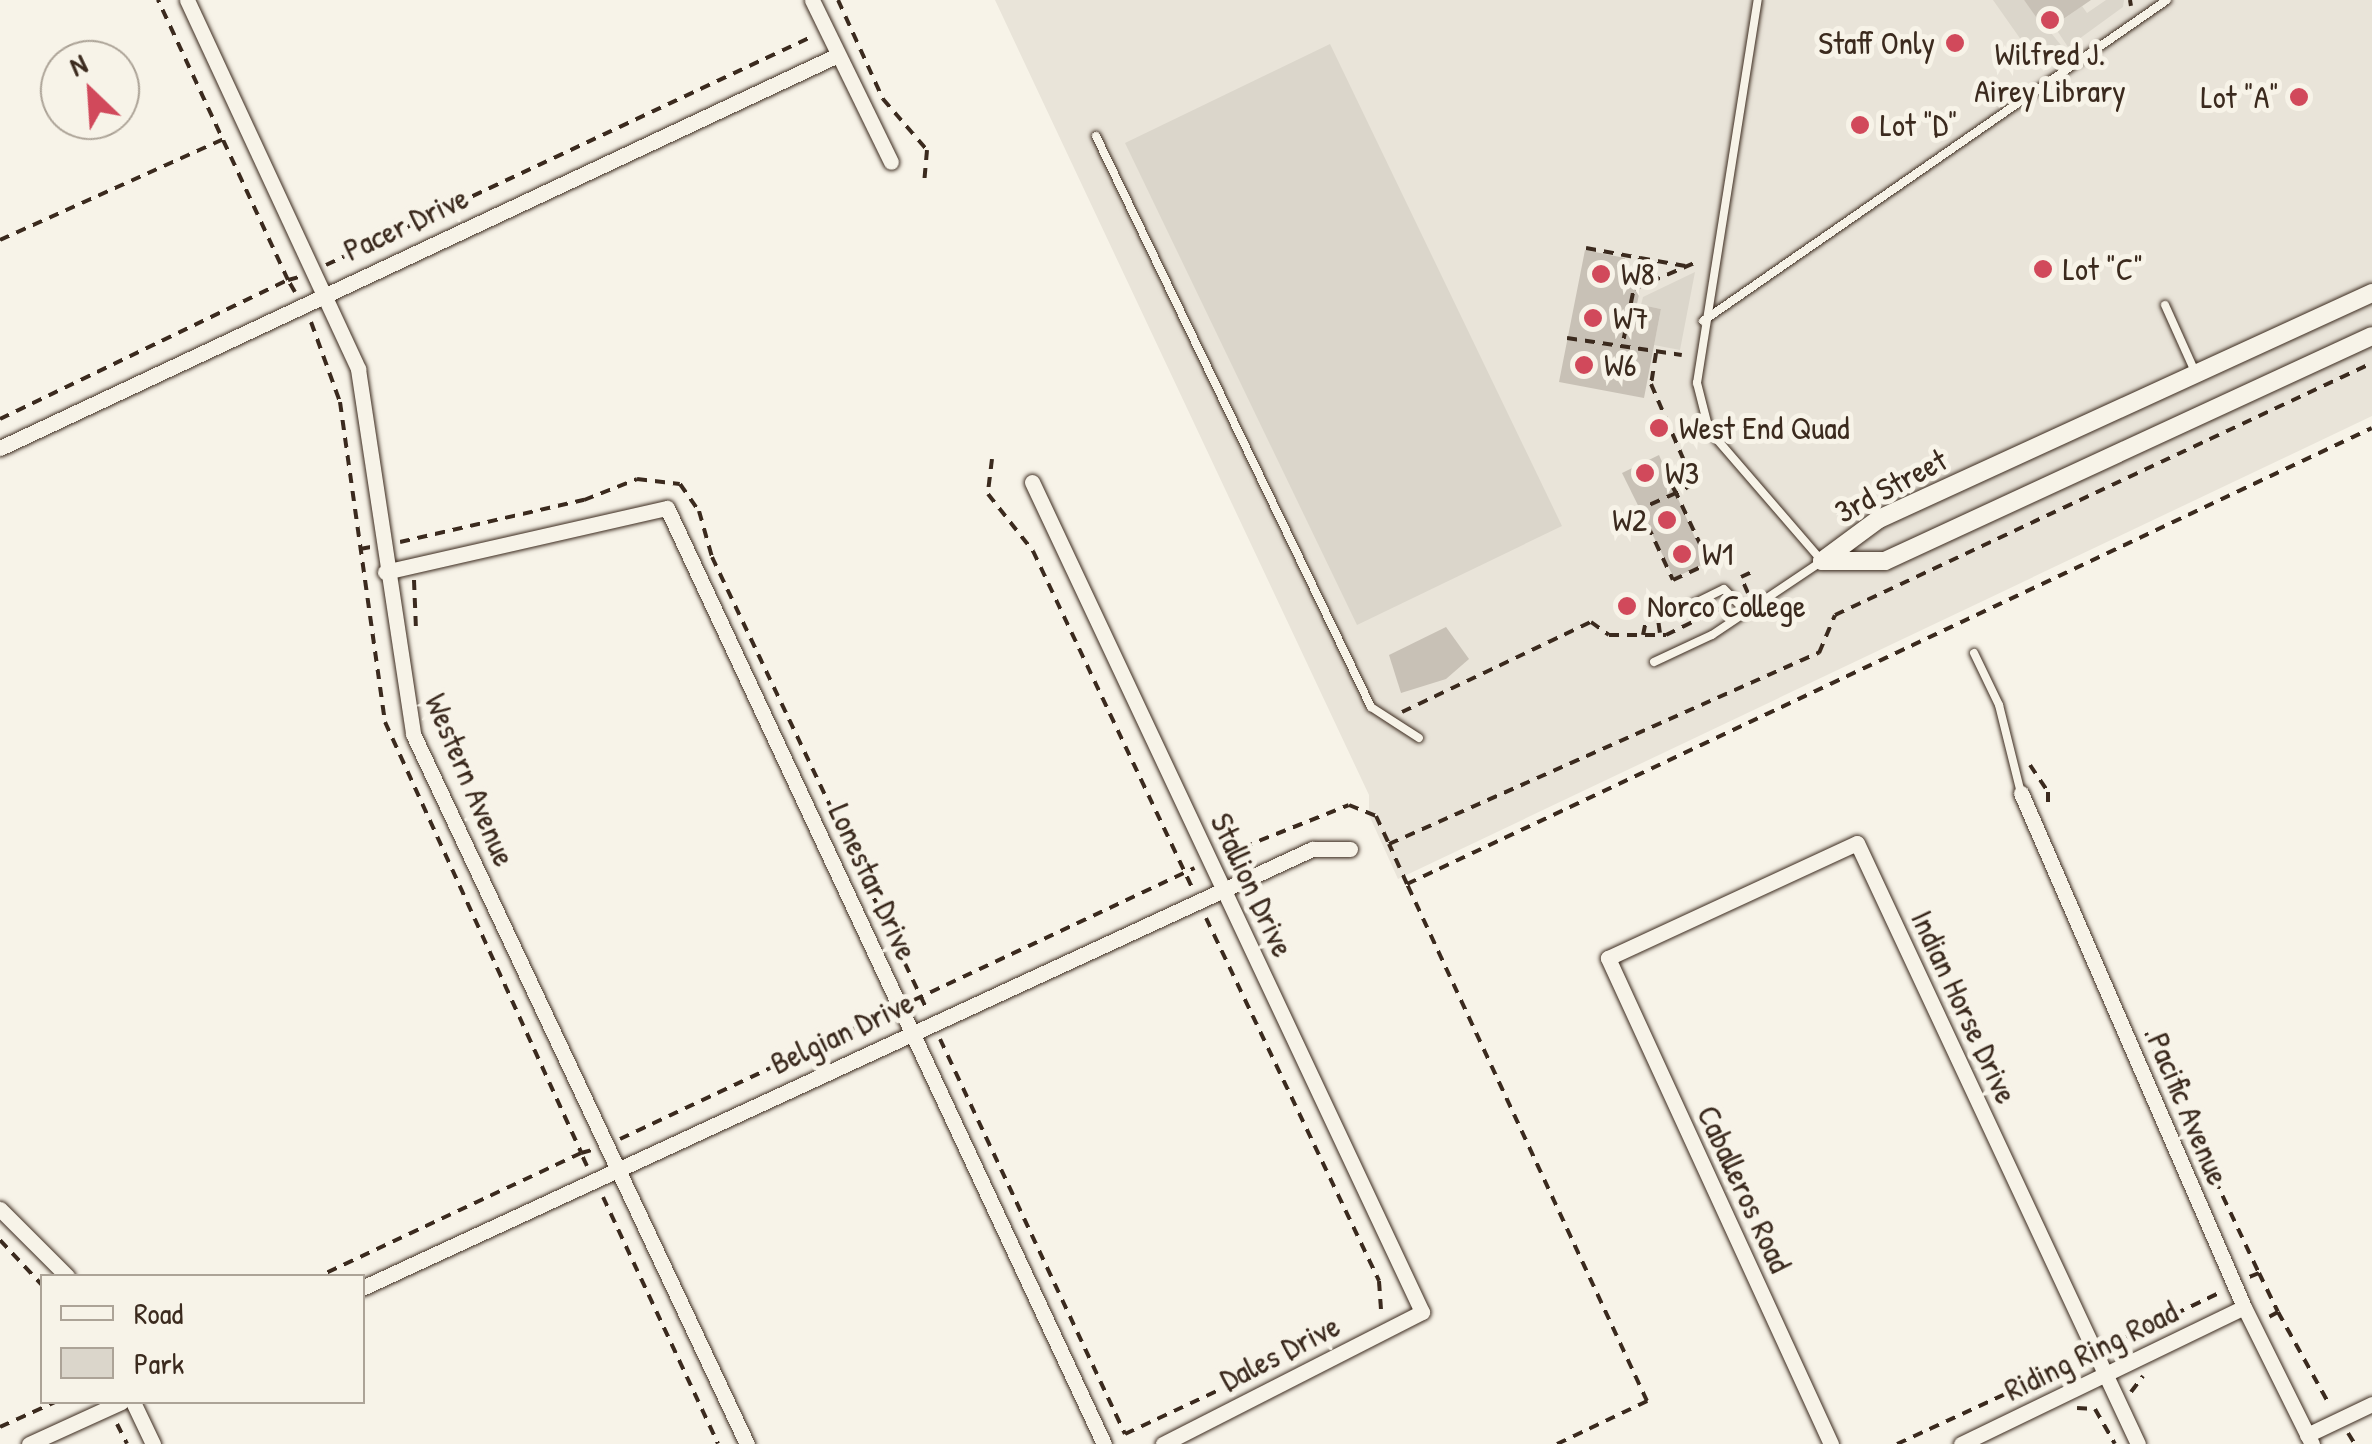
<!DOCTYPE html>
<style>
body{margin:0}
#map{position:relative;width:2372px;height:1444px;overflow:hidden;background:#f7f3e8;font-family:"Patrick Hand",sans-serif}
div>[style]{position:absolute}
[style*='--x']{left:calc(var(--x)*1px);top:calc(var(--y)*1px);width:calc(var(--w)*1px);rotate:calc(var(--a)*1deg)}
.built>*{inset:0;background:#e9e4d9}
.green>*{inset:0;background:#dbd6cb}
.building>*{inset:0;background:#c8c1b6}
.path>*{height:4px;margin-top:-2px;transform-origin:0;background:repeating-linear-gradient(90deg,#3b2a1e 0 10px,transparent 0 18px)}
.roads{filter:drop-shadow(0 0 2px #3b2a1e) drop-shadow(0 0 2px #3b2a1e)}
.service>*{height:8px;margin:-4px;padding:0 4px;transform-origin:4px;border-radius:4px;background:#f7f3e8}
.minor>*{height:15px;margin:-7.5px;padding:0 7.5px;transform-origin:7.5px;border-radius:7.5px;background:#f7f3e8}
.tertiary>*{height:18px;margin:-9px;padding:0 9px;transform-origin:9px;border-radius:9px;background:#f7f3e8}
.dots>*{width:28px;height:28px;translate:-50% -50%;box-sizing:border-box;border:5px solid #f7f3e8;border-radius:50%}
span{translate:-50% -50%;white-space:nowrap;text-align:center;line-height:1.15;-webkit-text-stroke:10px #f7f3e8;paint-order:stroke}
.poi-label{font-size:32px;color:#3b2a1e}
.right{translate:-100% -50%;text-align:right}
.left{translate:0 -50%;text-align:left}
.street-label{font-size:32px;color:#3b2a1e}
.legend{position:absolute;left:40px;top:1274px;width:325px;height:130px;box-sizing:border-box;background:#f7f3e8;border:2px solid #aca397;margin:0;padding:12px 18px;list-style:none;font-size:30px;color:#3b2a1e}
.legend li{display:flex;align-items:center;gap:20px;height:50px}
.legend b{width:50px;border:2px solid #aca397}
.north{position:absolute;left:40px;top:40px;width:100px;height:100px;box-sizing:border-box;background:#f7f3e8;border:2px solid #aca397;border-radius:50%;rotate:335deg;font-size:28px;font-weight:700;line-height:40px;text-align:center;color:#3b2a1e}
.north::after{content:'';display:block;margin:auto;width:35px;height:45px;background:#d1495b;clip-path:polygon(50% 0,100% 100%,50% 72%,0 100%)}
</style>
<div id="map">
<div class="built">
<i style="clip-path:polygon(995px 0,2372px 0,2372px 416px,1398px 879px,1369px 815px,1369px 795px)"></i>
</div>
<div class="green">
<i style="clip-path:polygon(1993px 0,2024px 0,2065px 50px,2036px 68px,2019px 64px,2031px 54px)"></i>
<i style="clip-path:polygon(2106px 0,2124px 0,2123px 7px,2068px 47px,2054px 26px,2082px 6px,2087px 13px)"></i>
<i style="clip-path:polygon(1330px 44px,1562px 526px,1357px 625px,1125px 143px)"></i>
<i style="clip-path:polygon(1695px 272px,1680px 350px,1654px 345px,1661px 309px,1641px 305px,1643px 297px)"></i>
</div>
<div class="building">
<i style="clip-path:polygon(2024px 0,2091px 0,2046px 31px)"></i>
<i style="clip-path:polygon(1585px 250px,1625px 258px,1621px 281px,1641px 285px,1637px 304px,1661px 309px,1644px 398px,1559px 382px)"></i>
<i style="clip-path:polygon(1659px 455px,1706px 563px,1674px 578px,1622px 473px)"></i>
<i style="clip-path:polygon(1446px 627px,1469px 659px,1446px 679px,1401px 693px,1389px 655px)"></i>
</div>
<div class="path">
<i style="--x:838;--y:0;--w:109;--a:65.6"></i>
<i style="--x:883;--y:99;--w:67;--a:49.2"></i>
<i style="--x:927;--y:150;--w:33;--a:95"></i>
<i style="--x:2130;--y:0;--w:6;--a:81"></i>
<i style="--x:0;--y:240;--w:246;--a:-24.3"></i>
<i style="--x:1586;--y:248;--w:55;--a:10.5"></i>
<i style="--x:1640;--y:258;--w:91;--a:101.4"></i>
<i style="--x:1640;--y:258;--w:46;--a:10.1"></i>
<i style="--x:326;--y:265;--w:536;--a:-25.18"></i>
<i style="--x:1634;--y:289;--w:71;--a:-23.3"></i>
<i style="--x:295;--y:292;--w:14;--a:-120"></i>
<i style="--x:288;--y:280;--w:11;--a:-15"></i>
<i style="--x:311;--y:322;--w:85;--a:70.1"></i>
<i style="--x:340;--y:402;--w:323;--a:82"></i>
<i style="--x:385;--y:722;--w:473;--a:65.5"></i>
<i style="--x:581;--y:1153;--w:289;--a:154.8"></i>
<i style="--x:1567;--y:338;--w:116;--a:8.4"></i>
<i style="--x:1656;--y:353;--w:31;--a:99"></i>
<i style="--x:1651;--y:384;--w:109;--a:66.7"></i>
<i style="--x:1694;--y:484;--w:20;--a:153"></i>
<i style="--x:1676;--y:493;--w:39;--a:156"></i>
<i style="--x:1640;--y:509;--w:78;--a:65.1"></i>
<i style="--x:1673;--y:580;--w:40;--a:-25"></i>
<i style="--x:1709;--y:563;--w:77;--a:-115.2"></i>
<i style="--x:1676;--y:493;--w:21;--a:-118"></i>
<i style="--x:0;--y:419;--w:320;--a:-25.8"></i>
<i style="--x:288;--y:280;--w:309;--a:-114.9"></i>
<i style="--x:992;--y:459;--w:35;--a:97"></i>
<i style="--x:988;--y:494;--w:73;--a:51.7"></i>
<i style="--x:1033;--y:551;--w:372;--a:64.7"></i>
<i style="--x:400;--y:542;--w:189;--a:-12.9"></i>
<i style="--x:584;--y:500;--w:57;--a:-21.6"></i>
<i style="--x:637;--y:479;--w:43;--a:6.6"></i>
<i style="--x:680;--y:484;--w:33;--a:55"></i>
<i style="--x:699;--y:511;--w:48;--a:74.2"></i>
<i style="--x:712;--y:557;--w:499;--a:64.6"></i>
<i style="--x:360;--y:549;--w:11;--a:-10"></i>
<i style="--x:414;--y:580;--w:50;--a:87.7"></i>
<i style="--x:1748;--y:593;--w:17;--a:-114"></i>
<i style="--x:1741;--y:577;--w:17;--a:-25"></i>
<i style="--x:1643;--y:635;--w:30;--a:-78"></i>
<i style="--x:1649;--y:606;--w:7;--a:-8"></i>
<i style="--x:1656;--y:605;--w:28;--a:82"></i>
<i style="--x:1402;--y:712;--w:209;--a:-25.5"></i>
<i style="--x:1591;--y:622;--w:22;--a:36"></i>
<i style="--x:1609;--y:635;--w:57;--a:0"></i>
<i style="--x:1666;--y:635;--w:66;--a:-26.2"></i>
<i style="--x:2030;--y:765;--w:32;--a:56"></i>
<i style="--x:2048;--y:792;--w:17;--a:90"></i>
<i style="--x:1226;--y:854;--w:132;--a:-21.7"></i>
<i style="--x:1349;--y:805;--w:29;--a:22"></i>
<i style="--x:1376;--y:816;--w:31;--a:65"></i>
<i style="--x:1407;--y:884;--w:44;--a:-114.2"></i>
<i style="--x:1389;--y:844;--w:471;--a:-24"></i>
<i style="--x:1819;--y:653;--w:41;--a:-67.2"></i>
<i style="--x:1835;--y:615;--w:593;--a:-25.14"></i>
<i style="--x:1206;--y:918;--w:402;--a:64.5"></i>
<i style="--x:1379;--y:1281;--w:31;--a:86"></i>
<i style="--x:914;--y:1000;--w:310;--a:-25.2"></i>
<i style="--x:2146;--y:1033;--w:265;--a:64.8"></i>
<i style="--x:2259;--y:1273;--w:11;--a:158"></i>
<i style="--x:940;--y:1039;--w:436;--a:64.9"></i>
<i style="--x:1125;--y:1434;--w:214;--a:-25.1"></i>
<i style="--x:620;--y:1139;--w:295;--a:-25.3"></i>
<i style="--x:587;--y:1166;--w:14;--a:-115"></i>
<i style="--x:581;--y:1153;--w:11;--a:-15"></i>
<i style="--x:603;--y:1197;--w:272;--a:65"></i>
<i style="--x:0;--y:1240;--w:62;--a:47"></i>
<i style="--x:2259;--y:1273;--w:43;--a:64"></i>
<i style="--x:2278;--y:1312;--w:10;--a:151"></i>
<i style="--x:2278;--y:1312;--w:105;--a:61"></i>
<i style="--x:2110;--y:1345;--w:121;--a:-25.5"></i>
<i style="--x:2131;--y:1392;--w:20;--a:-53"></i>
<i style="--x:2077;--y:1408;--w:18;--a:3"></i>
<i style="--x:2095;--y:1409;--w:40;--a:60.3"></i>
<i style="--x:117;--y:1424;--w:22;--a:63"></i>
<i style="--x:0;--y:1427;--w:60;--a:-24.4"></i>
<i style="--x:2348;--y:1433;--w:13;--a:58"></i>
<i style="--x:1557;--y:1444;--w:100;--a:-25.5"></i>
<i style="--x:1647;--y:1401;--w:570;--a:-114.9"></i>
<i style="--x:1407;--y:884;--w:1067;--a:-25.29"></i>
<i style="--x:1897;--y:1444;--w:200;--a:-24.8"></i>
</div>
<div class="roads">
<div class="service">
<i style="--x:1096;--y:136;--w:634;--a:64.28"></i>
<i style="--x:1371;--y:707;--w:57;--a:32.9"></i>
<i style="--x:2165;--y:305;--w:76;--a:65.8"></i>
<i style="--x:1703;--y:321;--w:564;--a:-34.68"></i>
<i style="--x:1693;--y:604;--w:34;--a:-26"></i>
<i style="--x:1724;--y:589;--w:33;--a:46"></i>
<i style="--x:1974;--y:653;--w:58;--a:64.3"></i>
<i style="--x:1999;--y:705;--w:91;--a:76"></i>
<i style="--x:1654;--y:662;--w:64;--a:-25"></i>
<i style="--x:1712;--y:635;--w:133;--a:-33.9"></i>
<i style="--x:1822;--y:561;--w:173;--a:-130.8"></i>
<i style="--x:1709;--y:430;--w:49;--a:-104.3"></i>
<i style="--x:1697;--y:383;--w:388;--a:-81"></i>
</div>
<div class="minor">
<i style="--x:187;--y:0;--w:407;--a:65.1"></i>
<i style="--x:358;--y:369;--w:369;--a:81.4"></i>
<i style="--x:413;--y:734;--w:785;--a:64.81"></i>
<i style="--x:812;--y:0;--w:180;--a:64"></i>
<i style="--x:0;--y:448;--w:926;--a:-25.13"></i>
<i style="--x:1032;--y:482;--w:917;--a:64.83"></i>
<i style="--x:1422;--y:1312;--w:291;--a:153"></i>
<i style="--x:385;--y:572;--w:289;--a:-12.8"></i>
<i style="--x:667;--y:508;--w:1033;--a:64.97"></i>
<i style="--x:2021;--y:793;--w:560;--a:66.55"></i>
<i style="--x:2244;--y:1307;--w:153;--a:63.6"></i>
<i style="--x:0;--y:1209;--w:95;--a:45"></i>
<i style="--x:362;--y:1288;--w:1047;--a:-24.8"></i>
<i style="--x:1312;--y:849;--w:38;--a:0"></i>
<i style="--x:133;--y:1402;--w:47;--a:64.5"></i>
<i style="--x:2307;--y:1435;--w:72;--a:-25.5"></i>
<i style="--x:29;--y:1444;--w:101;--a:-24.5"></i>
<i style="--x:1831;--y:1444;--w:535;--a:-114.65"></i>
<i style="--x:1608;--y:958;--w:274;--a:-24.8"></i>
<i style="--x:1857;--y:843;--w:663;--a:64.94"></i>
<i style="--x:1961;--y:1444;--w:314;--a:-25.8"></i>
</div>
<div class="tertiary">
<i style="--x:1822;--y:561;--w:71;--a:-36.4"></i>
<i style="--x:1879;--y:519;--w:542;--a:-24.63"></i>
<i style="--x:1822;--y:561;--w:63;--a:0"></i>
<i style="--x:1885;--y:561;--w:536;--a:-24.8"></i>
</div>
</div>
<div class="dots">
<i style="left:2050px;top:20px;background:#d1495b"></i>
<i style="left:1955px;top:43px;background:#d1495b"></i>
<i style="left:2299px;top:97px;background:#d1495b"></i>
<i style="left:1860px;top:125px;background:#d1495b"></i>
<i style="left:2043px;top:269px;background:#d1495b"></i>
<i style="left:1601px;top:274px;background:#d1495b"></i>
<i style="left:1593px;top:318px;background:#d1495b"></i>
<i style="left:1584px;top:365px;background:#d1495b"></i>
<i style="left:1659px;top:428px;background:#d1495b"></i>
<i style="left:1645px;top:473px;background:#d1495b"></i>
<i style="left:1667px;top:520px;background:#d1495b"></i>
<i style="left:1682px;top:554px;background:#d1495b"></i>
<i style="left:1627px;top:606px;background:#d1495b"></i>
</div>
<div class="poi-label">
<span class="right" style="left:1935px;top:43px">Staff Only</span>
<span style="left:2050px;top:73px">Wilfred J.<br>Airey Library</span>
<span class="right" style="left:2279px;top:97px">Lot "A"</span>
<span class="left" style="left:1880px;top:125px">Lot "D"</span>
<span class="left" style="left:2063px;top:269px">Lot "C"</span>
<span class="left" style="left:1621px;top:274px">W8</span>
<span class="left" style="left:1613px;top:318px">W7</span>
<span class="left" style="left:1604px;top:365px">W6</span>
<span class="left" style="left:1679px;top:428px">West End Quad</span>
<span class="left" style="left:1665px;top:473px">W3</span>
<span class="right" style="left:1647px;top:520px">W2</span>
<span class="left" style="left:1702px;top:554px">W1</span>
<span class="left" style="left:1647px;top:606px">Norco College</span>
</div>
<div class="street-label">
<span style="left:406px;top:224px;rotate:-25deg">Pacer Drive</span>
<span style="left:1891px;top:486px;rotate:-28deg">3rd Street</span>
<span style="left:470px;top:780px;rotate:67deg">Western Avenue</span>
<span style="left:873px;top:882px;rotate:65deg">Lonestar Drive</span>
<span style="left:1252px;top:885px;rotate:65deg">Stallion Drive</span>
<span style="left:1964px;top:1007px;rotate:65deg">Indian Horse Drive</span>
<span style="left:842px;top:1033px;rotate:-25deg">Belgian Drive</span>
<span style="left:2188px;top:1109px;rotate:67deg">Pacific Avenue</span>
<span style="left:1744px;top:1189px;rotate:65deg">Caballeros Road</span>
<span style="left:2091px;top:1351px;rotate:-26deg">Riding Ring Road</span>
<span style="left:1280px;top:1353px;rotate:-27deg">Dales Drive</span>
</div>
<ul class="legend">
<li><b style="height:12px;background:#f7f3e8"></b>Road</li>
<li><b style="height:28px;background:#dbd6cb"></b>Park</li>
</ul>
<div class="north">N</div>
</div>
